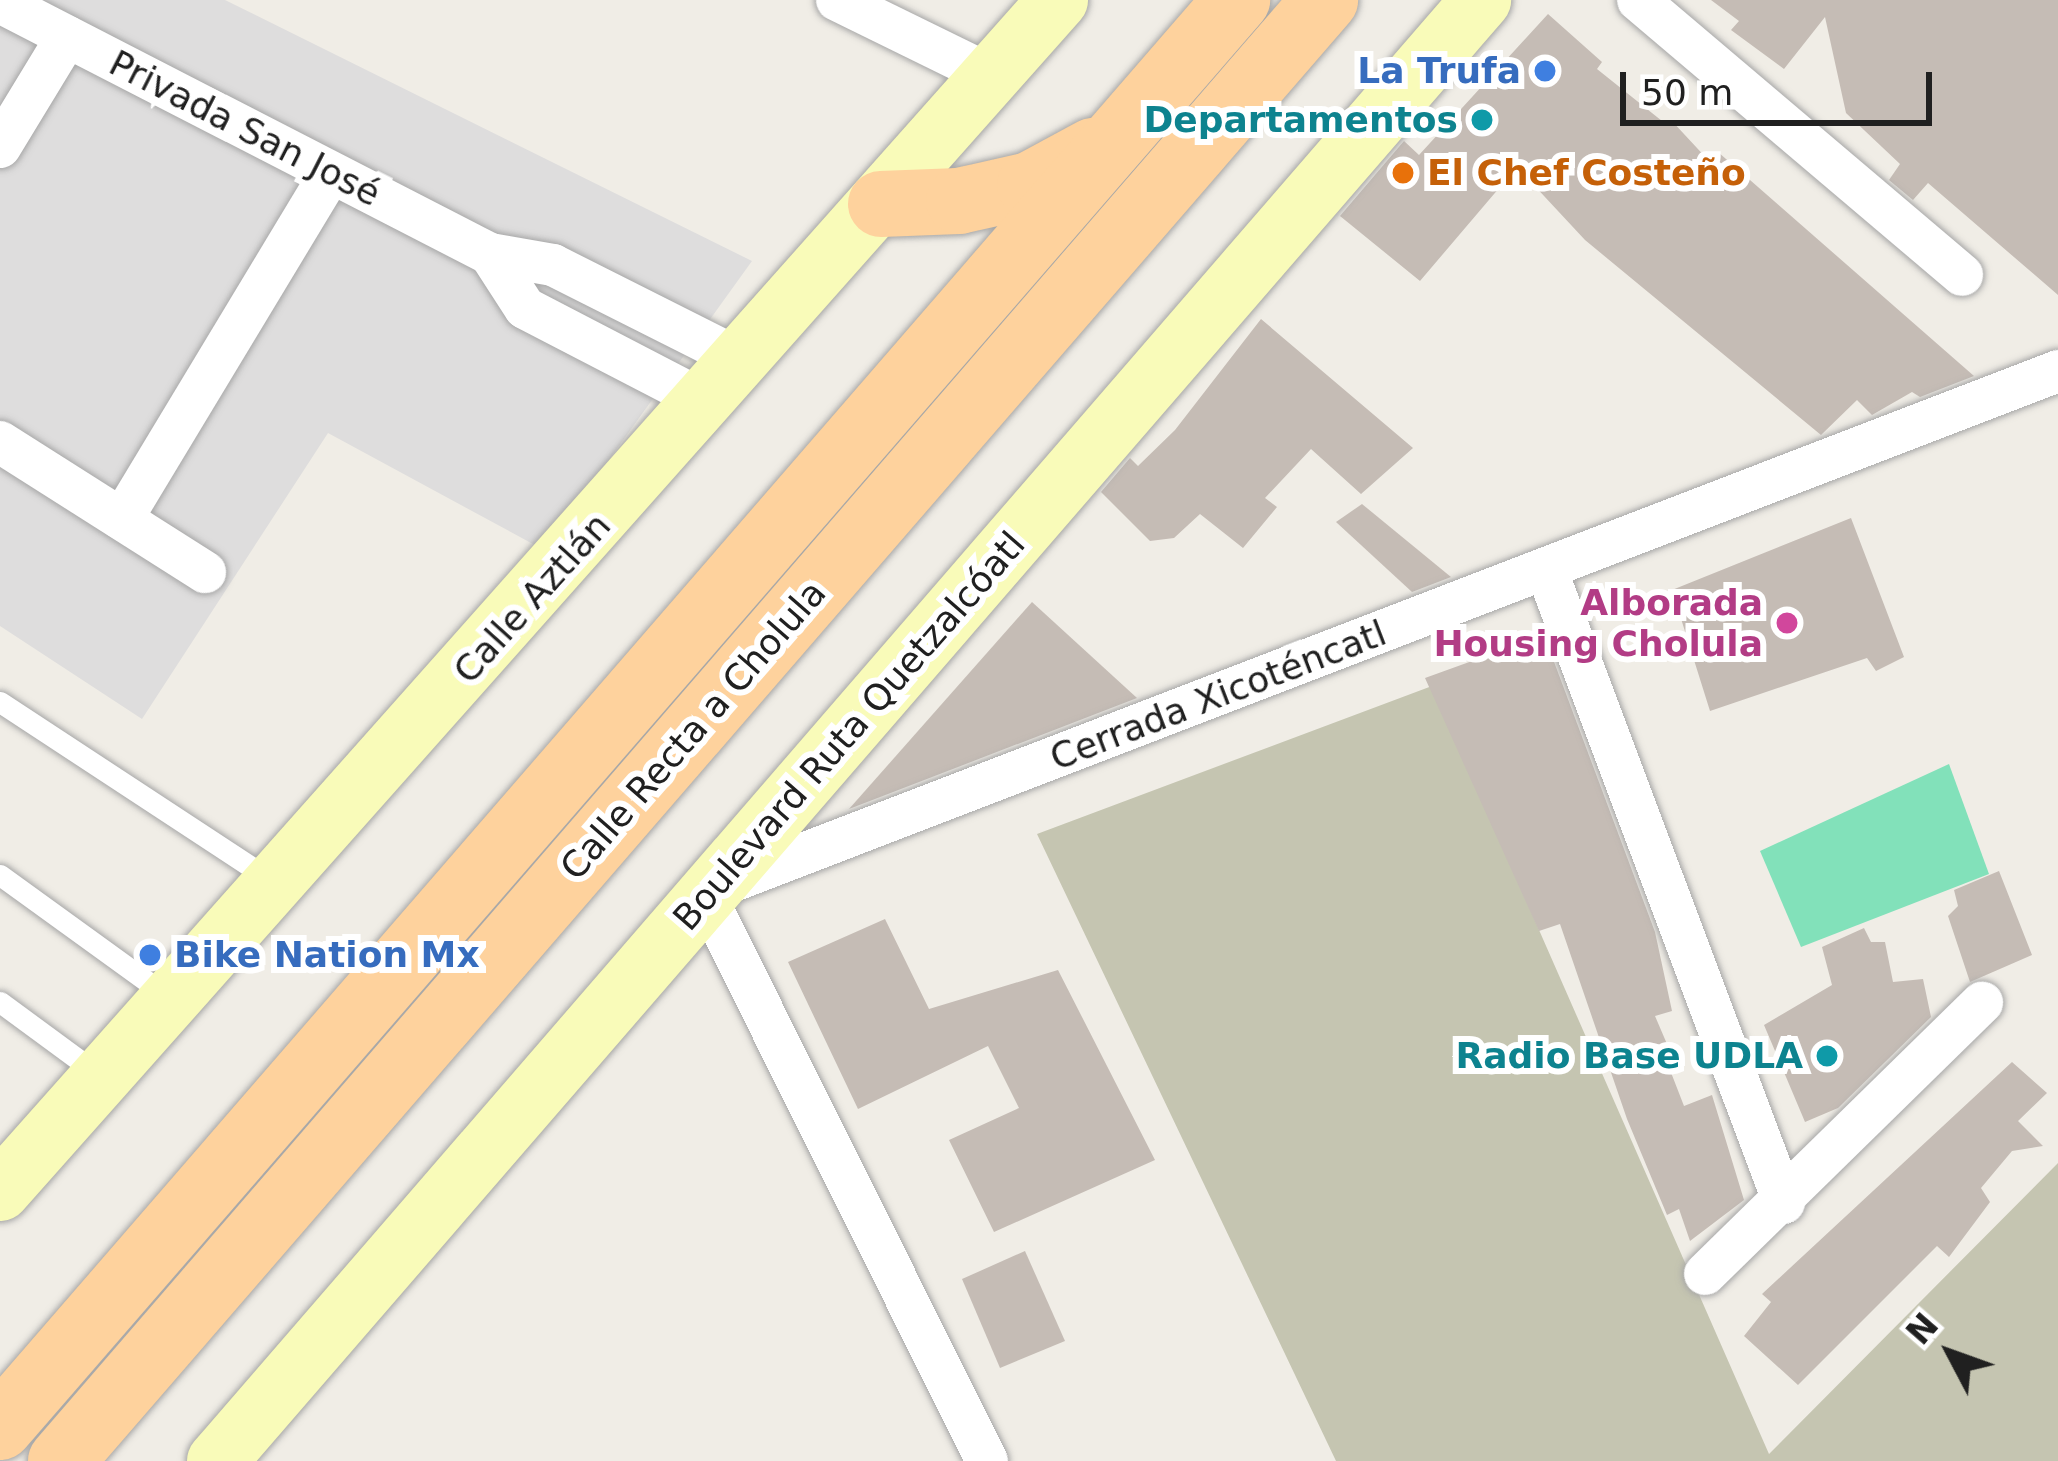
<!DOCTYPE html>
<meta charset="utf-8">
<style>
body{margin:0}
#map{position:relative;width:2058px;height:1461px;overflow:hidden;background:#f0ede6;font-family:"DejaVu Sans",sans-serif}
div>[style]{position:absolute}
[style*='--x']{left:calc(var(--x)*1px);top:calc(var(--y)*1px);width:calc(var(--w)*1px);rotate:calc(var(--a)*1deg)}
.residential>*{inset:0;background:#dedddd}
.construction>*{inset:0;background:#c5c5b1}
.pitch>*{inset:0;background:#82e1ba}
.building>*{inset:0;background:#c5bcb5}
.roads{filter:drop-shadow(0 0 3px #a7a7a7) drop-shadow(0 0 3px #a7a7a7)}
.lane>*{height:21px;margin:-10.5px;padding:0 10.5px;transform-origin:10.5px;border-radius:10.5px;background:#fff}
.street>*{height:42px;margin:-21px;padding:0 21px;transform-origin:21px;border-radius:21px;background:#fff}
.secondary>*{height:60px;margin:-30px;padding:0 30px;transform-origin:30px;border-radius:30px;background:#f9fbb9}
.primary>*{height:66px;margin:-33px;padding:0 33px;transform-origin:33px;border-radius:33px;background:#fed29d}
.dots>*{width:33px;height:33px;translate:-50% -50%;box-sizing:border-box;border:6px solid #fff;border-radius:50%}
span{translate:-50% -50%;white-space:nowrap;text-align:center;line-height:1.15;-webkit-text-stroke:12px #fff;paint-order:stroke}
.shop-label{font-size:36px;color:#366cbe;font-weight:700}
.right{translate:-100% -50%;text-align:right}
.left{translate:0 -50%;text-align:left}
.culture-label{font-size:36px;color:#0d838f;font-weight:700}
.street-label{font-size:36px;color:#202020}
.food-label{font-size:36px;color:#c56008;font-weight:700}
.hotel-label{font-size:36px;color:#b23c85;font-weight:700}
.north{position:absolute;left:1890px;top:1293px;width:120px;height:120px;-webkit-text-stroke:9px #fff;paint-order:stroke;rotate:311deg;font-size:33px;font-weight:700;line-height:48px;text-align:center;color:#202020}
.north::after{content:'';display:block;margin:auto;width:42px;height:54px;background:#202020;clip-path:polygon(50% 0,100% 100%,50% 72%,0 100%)}
.scale{position:absolute;left:1620px;top:72px;width:312px;height:54px;box-sizing:border-box;border:6px solid #202020;border-top:0;padding-left:15px;font-size:36px;line-height:42px;white-space:nowrap;color:#202020;-webkit-text-stroke:9px #fff;paint-order:stroke}
</style>
<div id="map">
<div class="residential">
<i style="clip-path:polygon(0 0,225px 0,752px 261px,544px 550px,328px 433px,142px 719px,0 626px)"></i>
</div>
<div class="construction">
<i style="clip-path:polygon(1432px 686px,1769px 1454px,2058px 1163px,2058px 1461px,1336px 1461px,1037px 834px)"></i>
</div>
<div class="pitch">
<i style="clip-path:polygon(1949px 764px,1989px 874px,1801px 947px,1760px 851px)"></i>
</div>
<div class="building">
<i style="clip-path:polygon(1711px 0,2058px 0,2058px 295px,1928px 183px,1913px 200px,1889px 180px,1900px 164px,1846px 113px,1825px 17px,1784px 69px,1731px 30px,1739px 21px)"></i>
<i style="clip-path:polygon(1548px 14px,1602px 62px,1597px 69px,1667px 125px,1671px 120px,1710px 162px,1718px 152px,1974px 376px,1920px 397px,1912px 392px,1872px 415px,1857px 400px,1821px 435px,1585px 240px,1517px 167px,1420px 281px,1340px 216px,1404px 141px,1419px 155px)"></i>
<i style="clip-path:polygon(1261px 319px,1413px 448px,1361px 494px,1311px 449px,1265px 498px,1277px 507px,1243px 548px,1200px 514px,1174px 538px,1150px 541px,1101px 492px,1130px 458px,1138px 466px,1175px 430px)"></i>
<i style="clip-path:polygon(1362px 504px,1451px 577px,1412px 592px,1336px 522px)"></i>
<i style="clip-path:polygon(1851px 518px,1904px 657px,1876px 671px,1867px 658px,1710px 711px,1672px 590px)"></i>
<i style="clip-path:polygon(1032px 602px,1137px 698px,849px 809px)"></i>
<i style="clip-path:polygon(1544px 635px,1655px 932px,1672px 1011px,1655px 1016px,1670px 1051px,1665px 1057px,1684px 1106px,1712px 1095px,1744px 1200px,1690px 1241px,1679px 1209px,1667px 1215px,1627px 1119px,1560px 924px,1539px 931px,1425px 678px)"></i>
<i style="clip-path:polygon(1999px 871px,2032px 955px,1970px 982px,1948px 916px,1958px 906px,1954px 890px)"></i>
<i style="clip-path:polygon(885px 919px,929px 1009px,1058px 970px,1155px 1160px,994px 1232px,949px 1140px,1019px 1108px,988px 1046px,858px 1109px,788px 962px)"></i>
<i style="clip-path:polygon(1864px 928px,1871px 942px,1885px 942px,1893px 982px,1923px 979px,1931px 1017px,1838px 1108px,1805px 1122px,1764px 1025px,1832px 985px,1822px 947px)"></i>
<i style="clip-path:polygon(2012px 1062px,2047px 1093px,2018px 1121px,2043px 1146px,2012px 1151px,1981px 1188px,1990px 1202px,1949px 1257px,1937px 1246px,1798px 1385px,1744px 1336px,1771px 1302px,1762px 1294px)"></i>
<i style="clip-path:polygon(1025px 1251px,1065px 1341px,1000px 1368px,962px 1279px)"></i>
</div>
<div class="roads">
<div class="lane">
<i style="--x:0;--y:702;--w:322;--a:33.3"></i>
<i style="--x:0;--y:875;--w:206;--a:35.9"></i>
<i style="--x:0;--y:1002;--w:122;--a:36.3"></i>
</div>
<div class="street">
<i style="--x:837;--y:0;--w:173;--a:26.1"></i>
<i style="--x:1638;--y:0;--w:425;--a:40.3"></i>
<i style="--x:0;--y:2;--w:551;--a:27.22"></i>
<i style="--x:490;--y:254;--w:64;--a:9.9"></i>
<i style="--x:553;--y:265;--w:214;--a:26.7"></i>
<i style="--x:0;--y:147;--w:129;--a:-58.7"></i>
<i style="--x:490;--y:254;--w:64;--a:57.1"></i>
<i style="--x:525;--y:308;--w:206;--a:27.4"></i>
<i style="--x:0;--y:442;--w:243;--a:32.4"></i>
<i style="--x:122;--y:519;--w:404;--a:-58.9"></i>
<i style="--x:1546;--y:569;--w:677;--a:69.42"></i>
<i style="--x:720;--y:886;--w:1434;--a:-21.05"></i>
<i style="--x:706;--y:897;--w:630;--a:63.52"></i>
<i style="--x:1705;--y:1274;--w:388;--a:-44.4"></i>
</div>
<div class="secondary">
<i style="--x:0;--y:1191;--w:1593;--a:-48.38"></i>
<i style="--x:217;--y:1461;--w:1932;--a:-49.13"></i>
</div>
<div class="primary">
<i style="--x:881;--y:204;--w:78;--a:-2.2"></i>
<i style="--x:959;--y:201;--w:73;--a:-12.7"></i>
<i style="--x:1030;--y:185;--w:72;--a:-28.4"></i>
<i style="--x:0;--y:1427;--w:1889;--a:-49.08"></i>
<i style="--x:61;--y:1461;--w:1932;--a:-49.13"></i>
</div>
</div>
<div class="dots">
<i style="left:1545px;top:71px;background:#3f7fe0"></i>
<i style="left:1482px;top:120px;background:#0f9aa8"></i>
<i style="left:1403px;top:173px;background:#e8710a"></i>
<i style="left:1787px;top:623px;background:#d1479c"></i>
<i style="left:150px;top:955px;background:#3f7fe0"></i>
<i style="left:1827px;top:1056px;background:#0f9aa8"></i>
</div>
<div class="shop-label">
<span class="right" style="left:1521px;top:71px">La Trufa</span>
<span class="left" style="left:174px;top:955px">Bike Nation Mx</span>
</div>
<div class="culture-label">
<span class="right" style="left:1458px;top:120px">Departamentos</span>
<span class="right" style="left:1803px;top:1056px">Radio Base UDLA</span>
</div>
<div class="street-label">
<span style="left:245px;top:128px;rotate:27deg">Privada San José</span>
<span style="left:532px;top:598px;rotate:-48deg">Calle Aztlán</span>
<span style="left:1218px;top:695px;rotate:-21deg">Cerrada Xicoténcatl</span>
<span style="left:693px;top:730px;rotate:-49deg">Calle Recta a Cholula</span>
<span style="left:849px;top:731px;rotate:-49deg">Boulevard Ruta Quetzalcóatl</span>
</div>
<div class="food-label">
<span class="left" style="left:1427px;top:173px">El Chef Costeño</span>
</div>
<div class="hotel-label">
<span class="right" style="left:1763px;top:623px">Alborada<br>Housing Cholula</span>
</div>
<div class="north">N</div>
<div class="scale">50 m</div>
</div>
